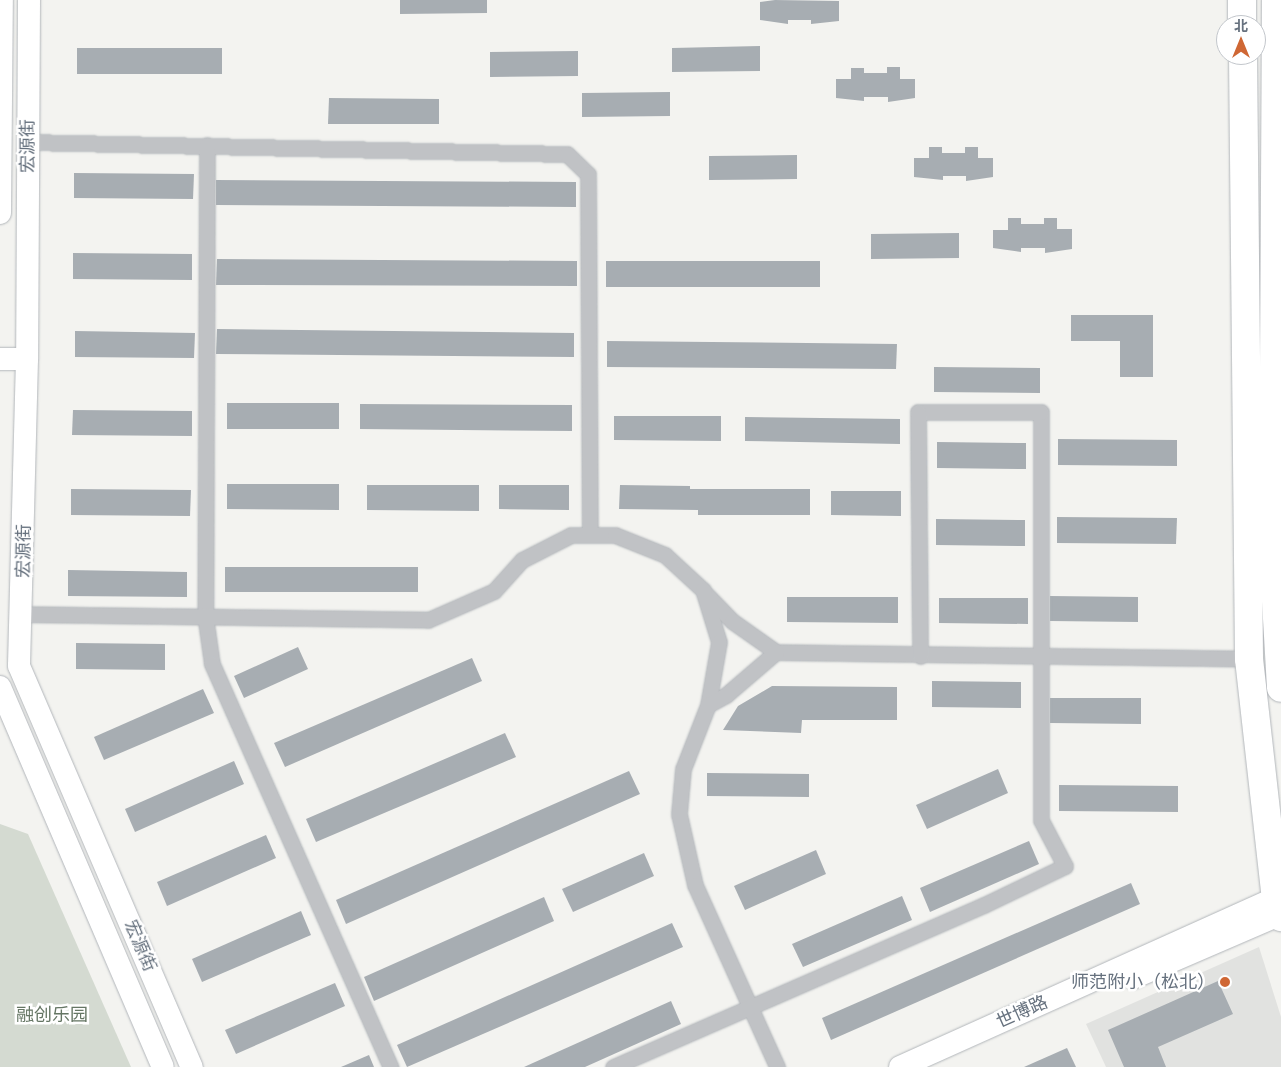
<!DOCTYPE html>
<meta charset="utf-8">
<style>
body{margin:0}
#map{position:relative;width:1281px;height:1067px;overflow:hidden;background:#f3f3f0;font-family:Cabin,"Noto Sans SC",sans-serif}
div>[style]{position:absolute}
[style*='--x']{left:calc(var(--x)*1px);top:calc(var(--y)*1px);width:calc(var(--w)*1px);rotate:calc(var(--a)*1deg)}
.built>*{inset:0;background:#e1e2e0}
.green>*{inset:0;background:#d4dad1}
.building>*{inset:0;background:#a7adb2}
.roads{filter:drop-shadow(0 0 1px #b2b6ba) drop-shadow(0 0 1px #b2b6ba)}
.street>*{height:15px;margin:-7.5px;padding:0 7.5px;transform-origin:7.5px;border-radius:7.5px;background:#c0c2c5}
.secondary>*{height:22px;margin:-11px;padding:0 11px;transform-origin:11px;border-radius:11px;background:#fff}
.highway>*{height:28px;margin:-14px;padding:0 14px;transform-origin:14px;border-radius:14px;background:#fff}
.dots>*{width:14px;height:14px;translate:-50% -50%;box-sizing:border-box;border:2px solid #fff;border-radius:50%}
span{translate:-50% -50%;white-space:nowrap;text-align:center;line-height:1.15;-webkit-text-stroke:5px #fff;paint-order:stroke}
.street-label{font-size:18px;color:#66717e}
.poi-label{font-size:18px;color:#66717e}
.right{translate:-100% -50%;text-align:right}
.park-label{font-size:18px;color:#657664}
.north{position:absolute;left:1216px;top:15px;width:50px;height:50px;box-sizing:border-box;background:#fff;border:1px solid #c2c6cb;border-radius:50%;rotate:0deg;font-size:14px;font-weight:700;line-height:20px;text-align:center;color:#66717e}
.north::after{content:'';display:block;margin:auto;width:18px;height:22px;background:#cf6734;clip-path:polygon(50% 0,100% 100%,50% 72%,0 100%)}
</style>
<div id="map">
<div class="built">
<i style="clip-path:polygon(1259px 947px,1281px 1017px,1281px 1067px,1106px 1067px,1086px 1024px)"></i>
</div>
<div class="green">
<i style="clip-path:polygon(0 824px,28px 834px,131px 1067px,0 1067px)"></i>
</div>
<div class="building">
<i style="clip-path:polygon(400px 0,487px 0,487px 13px,400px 14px)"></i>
<i style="clip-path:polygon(775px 0,839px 1px,839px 21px,811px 24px,811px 20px,788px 20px,788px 24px,760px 20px,760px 2px)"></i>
<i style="clip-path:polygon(760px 46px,760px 71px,672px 72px,672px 48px)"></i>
<i style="clip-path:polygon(77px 48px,222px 48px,222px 74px,77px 74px)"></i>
<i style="clip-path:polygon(578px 51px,578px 76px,490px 77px,490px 52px)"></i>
<i style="clip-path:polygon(887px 67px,900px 67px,900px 79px,915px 79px,915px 98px,888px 102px,888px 97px,864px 97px,864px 101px,836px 98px,836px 79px,851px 79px,851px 68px,864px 68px,864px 73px,887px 73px)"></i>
<i style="clip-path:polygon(670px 92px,670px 116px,582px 117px,582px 93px)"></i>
<i style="clip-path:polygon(329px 98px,439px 99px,439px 124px,328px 124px)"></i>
<i style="clip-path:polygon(929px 147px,942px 147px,942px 153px,965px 153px,965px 147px,978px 147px,978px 158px,993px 158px,993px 177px,966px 181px,966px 176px,943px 176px,943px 180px,914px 177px,914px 158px,929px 158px)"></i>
<i style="clip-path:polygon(797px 155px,797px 179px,709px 180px,709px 156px)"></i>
<i style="clip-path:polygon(74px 173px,194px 174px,193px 199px,74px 198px)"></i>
<i style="clip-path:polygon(216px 180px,576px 182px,576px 207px,216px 205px)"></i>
<i style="clip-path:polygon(1008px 218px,1021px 218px,1021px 224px,1044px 224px,1044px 218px,1057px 218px,1057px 229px,1072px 229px,1072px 249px,1045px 253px,1045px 248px,1021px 248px,1021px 252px,993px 248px,993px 230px,1008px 230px)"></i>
<i style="clip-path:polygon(959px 233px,959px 258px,871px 259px,871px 234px)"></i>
<i style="clip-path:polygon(73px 253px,192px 254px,192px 280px,73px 279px)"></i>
<i style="clip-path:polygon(217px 259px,577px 261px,577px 286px,216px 285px)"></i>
<i style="clip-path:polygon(606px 261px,820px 261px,820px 287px,606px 287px)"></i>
<i style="clip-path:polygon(1071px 315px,1153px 315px,1153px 377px,1120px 377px,1120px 341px,1071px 341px)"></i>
<i style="clip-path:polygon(217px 329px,574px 333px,574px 357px,216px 354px)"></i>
<i style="clip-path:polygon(75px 331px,195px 333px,194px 358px,75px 357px)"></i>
<i style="clip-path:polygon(607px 341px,897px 344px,896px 369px,607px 367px)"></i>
<i style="clip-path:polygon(934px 367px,1040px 368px,1040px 393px,934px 392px)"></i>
<i style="clip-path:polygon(227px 403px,339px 403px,339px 429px,227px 429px)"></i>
<i style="clip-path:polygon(360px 404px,572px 405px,572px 431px,360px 429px)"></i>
<i style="clip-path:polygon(73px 410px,192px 411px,192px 436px,72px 435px)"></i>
<i style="clip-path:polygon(614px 416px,721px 416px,721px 441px,614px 440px)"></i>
<i style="clip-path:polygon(745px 417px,900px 419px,900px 444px,745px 441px)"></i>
<i style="clip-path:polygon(1058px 439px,1177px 440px,1177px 466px,1058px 465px)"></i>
<i style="clip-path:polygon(937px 442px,1026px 443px,1026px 469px,937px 468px)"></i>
<i style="clip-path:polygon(227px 484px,339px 484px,339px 510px,227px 509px)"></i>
<i style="clip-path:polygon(367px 485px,479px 485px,479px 511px,367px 510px)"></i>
<i style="clip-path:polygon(499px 485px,569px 485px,569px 510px,499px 509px)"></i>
<i style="clip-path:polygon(620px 485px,690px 486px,690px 489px,810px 489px,810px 515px,698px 515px,698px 510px,619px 509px)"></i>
<i style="clip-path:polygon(71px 489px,191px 490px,190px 516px,71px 515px)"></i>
<i style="clip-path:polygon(831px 491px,901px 491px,901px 516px,831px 515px)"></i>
<i style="clip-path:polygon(1057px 517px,1177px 518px,1176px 544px,1057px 543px)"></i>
<i style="clip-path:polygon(936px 519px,1025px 520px,1025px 546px,936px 545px)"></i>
<i style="clip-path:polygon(225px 567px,418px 567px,418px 592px,225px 592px)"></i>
<i style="clip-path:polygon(68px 570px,187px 572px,187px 597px,68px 596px)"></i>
<i style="clip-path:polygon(1050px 596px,1138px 597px,1138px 622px,1050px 621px)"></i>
<i style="clip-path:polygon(787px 597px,898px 597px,898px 623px,787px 622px)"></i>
<i style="clip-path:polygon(939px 598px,1028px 598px,1028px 624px,939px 623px)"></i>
<i style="clip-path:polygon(76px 643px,165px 644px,165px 670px,76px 669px)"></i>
<i style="clip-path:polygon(298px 647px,308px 669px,244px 698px,234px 676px)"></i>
<i style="clip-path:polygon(472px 658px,482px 681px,285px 767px,274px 743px)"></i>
<i style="clip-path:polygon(932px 681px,1021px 682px,1021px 708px,932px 707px)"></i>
<i style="clip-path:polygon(772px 686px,897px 687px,897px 720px,802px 720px,801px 733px,723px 730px,738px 706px)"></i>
<i style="clip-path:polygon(203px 689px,214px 713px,104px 760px,94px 737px)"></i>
<i style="clip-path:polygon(1050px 698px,1141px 698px,1141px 724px,1050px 723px)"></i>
<i style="clip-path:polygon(505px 733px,516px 757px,316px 842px,306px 819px)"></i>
<i style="clip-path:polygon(234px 761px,244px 784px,135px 832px,125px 809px)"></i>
<i style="clip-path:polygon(998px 769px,1008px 793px,927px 829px,916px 805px)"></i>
<i style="clip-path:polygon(629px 771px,640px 794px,346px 924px,336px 900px)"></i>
<i style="clip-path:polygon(707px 773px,809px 774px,809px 797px,707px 796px)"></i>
<i style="clip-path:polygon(1059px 785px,1178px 786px,1178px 812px,1059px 811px)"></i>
<i style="clip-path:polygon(266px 835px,276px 858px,167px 906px,157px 882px)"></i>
<i style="clip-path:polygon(1029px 841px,1039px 864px,930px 912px,920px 888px)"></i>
<i style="clip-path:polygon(816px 850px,826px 874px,745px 910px,734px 886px)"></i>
<i style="clip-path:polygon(644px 853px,654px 876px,573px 912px,562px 889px)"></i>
<i style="clip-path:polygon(1131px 883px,1140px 904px,831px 1040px,822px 1018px)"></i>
<i style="clip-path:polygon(902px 896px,912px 920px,803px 967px,792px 944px)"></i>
<i style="clip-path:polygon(544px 897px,554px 921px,374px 1001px,364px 977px)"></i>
<i style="clip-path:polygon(301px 911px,311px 935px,202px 982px,192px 959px)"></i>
<i style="clip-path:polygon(672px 923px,683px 947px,407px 1067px,397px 1045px)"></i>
<i style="clip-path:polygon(1218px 981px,1233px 1014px,1158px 1047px,1166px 1067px,1124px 1067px,1108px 1030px)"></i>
<i style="clip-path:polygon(335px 983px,345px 1006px,236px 1054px,225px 1030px)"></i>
<i style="clip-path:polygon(671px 1001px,681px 1024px,585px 1067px,524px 1067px)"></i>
<i style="clip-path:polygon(1067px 1048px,1076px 1067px,1024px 1067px)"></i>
<i style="clip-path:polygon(369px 1055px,374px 1067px,341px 1067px)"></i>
</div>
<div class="roads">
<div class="street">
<i style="--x:28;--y:142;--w:539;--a:1.28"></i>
<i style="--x:567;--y:154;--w:29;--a:44"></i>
<i style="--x:588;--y:174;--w:359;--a:89.7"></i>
<i style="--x:207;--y:145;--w:470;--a:90.2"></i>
<i style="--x:205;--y:615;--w:49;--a:81.9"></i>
<i style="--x:212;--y:664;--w:441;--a:66.1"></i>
<i style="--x:705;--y:593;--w:39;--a:46"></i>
<i style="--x:732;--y:621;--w:54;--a:35.2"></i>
<i style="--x:776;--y:652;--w:473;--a:0.8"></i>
<i style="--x:23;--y:614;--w:405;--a:0.8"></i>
<i style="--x:428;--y:620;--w:72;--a:-23.7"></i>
<i style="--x:494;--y:591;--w:42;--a:-47.9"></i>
<i style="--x:522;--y:560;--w:55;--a:-27"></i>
<i style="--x:571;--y:535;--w:44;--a:0"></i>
<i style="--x:615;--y:535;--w:54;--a:21.8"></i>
<i style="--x:665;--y:555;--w:52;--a:42.6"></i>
<i style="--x:703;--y:590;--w:54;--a:72.9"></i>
<i style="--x:719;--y:642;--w:64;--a:99.9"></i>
<i style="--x:708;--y:705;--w:69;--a:111.3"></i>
<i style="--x:683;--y:769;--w:45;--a:95.1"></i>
<i style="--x:679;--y:814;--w:73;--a:77.3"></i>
<i style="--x:695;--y:885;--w:200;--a:65.7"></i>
<i style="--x:708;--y:705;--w:21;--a:-29"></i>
<i style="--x:726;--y:695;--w:66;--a:-40.7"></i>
<i style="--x:613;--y:1067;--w:405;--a:-23.6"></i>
<i style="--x:984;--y:905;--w:90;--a:-25.7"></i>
<i style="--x:1065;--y:866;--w:52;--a:-117.6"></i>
<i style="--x:1041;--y:820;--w:408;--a:-90"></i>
<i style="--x:1041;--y:412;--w:123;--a:180"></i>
<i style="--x:918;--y:412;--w:244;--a:89.5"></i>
</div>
<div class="secondary">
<i style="--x:29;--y:0;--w:359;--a:90.3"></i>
<i style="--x:27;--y:359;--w:307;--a:91.5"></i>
<i style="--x:19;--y:666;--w:437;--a:66.7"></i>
<i style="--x:0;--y:213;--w:213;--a:-89.5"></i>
<i style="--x:0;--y:359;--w:27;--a:0"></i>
<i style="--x:0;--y:687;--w:413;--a:66.8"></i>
<i style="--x:1133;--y:978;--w:161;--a:-23.4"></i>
<i style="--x:900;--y:1067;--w:418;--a:-24.2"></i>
</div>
<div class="highway">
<i style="--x:1242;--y:0;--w:25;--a:90"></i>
<i style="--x:1276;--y:0;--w:549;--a:90.31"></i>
<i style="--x:1273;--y:549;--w:139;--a:86.7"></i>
<i style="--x:1243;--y:55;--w:604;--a:89.43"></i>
<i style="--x:1249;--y:659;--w:244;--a:83.6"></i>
<i style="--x:1276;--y:901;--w:17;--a:73"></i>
</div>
</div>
<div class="dots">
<i style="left:1225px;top:982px;background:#cf6734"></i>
</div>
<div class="street-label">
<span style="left:28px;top:146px;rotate:-90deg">宏源街</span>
<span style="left:24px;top:551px;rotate:-89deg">宏源街</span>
<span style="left:140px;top:946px;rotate:67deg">宏源街</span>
<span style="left:1022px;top:1012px;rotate:-24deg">世博路</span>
</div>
<div class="poi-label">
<span class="right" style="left:1215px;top:982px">师范附小（松北）</span>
</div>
<div class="park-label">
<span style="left:52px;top:1015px">融创乐园</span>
</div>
<div class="north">北</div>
</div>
